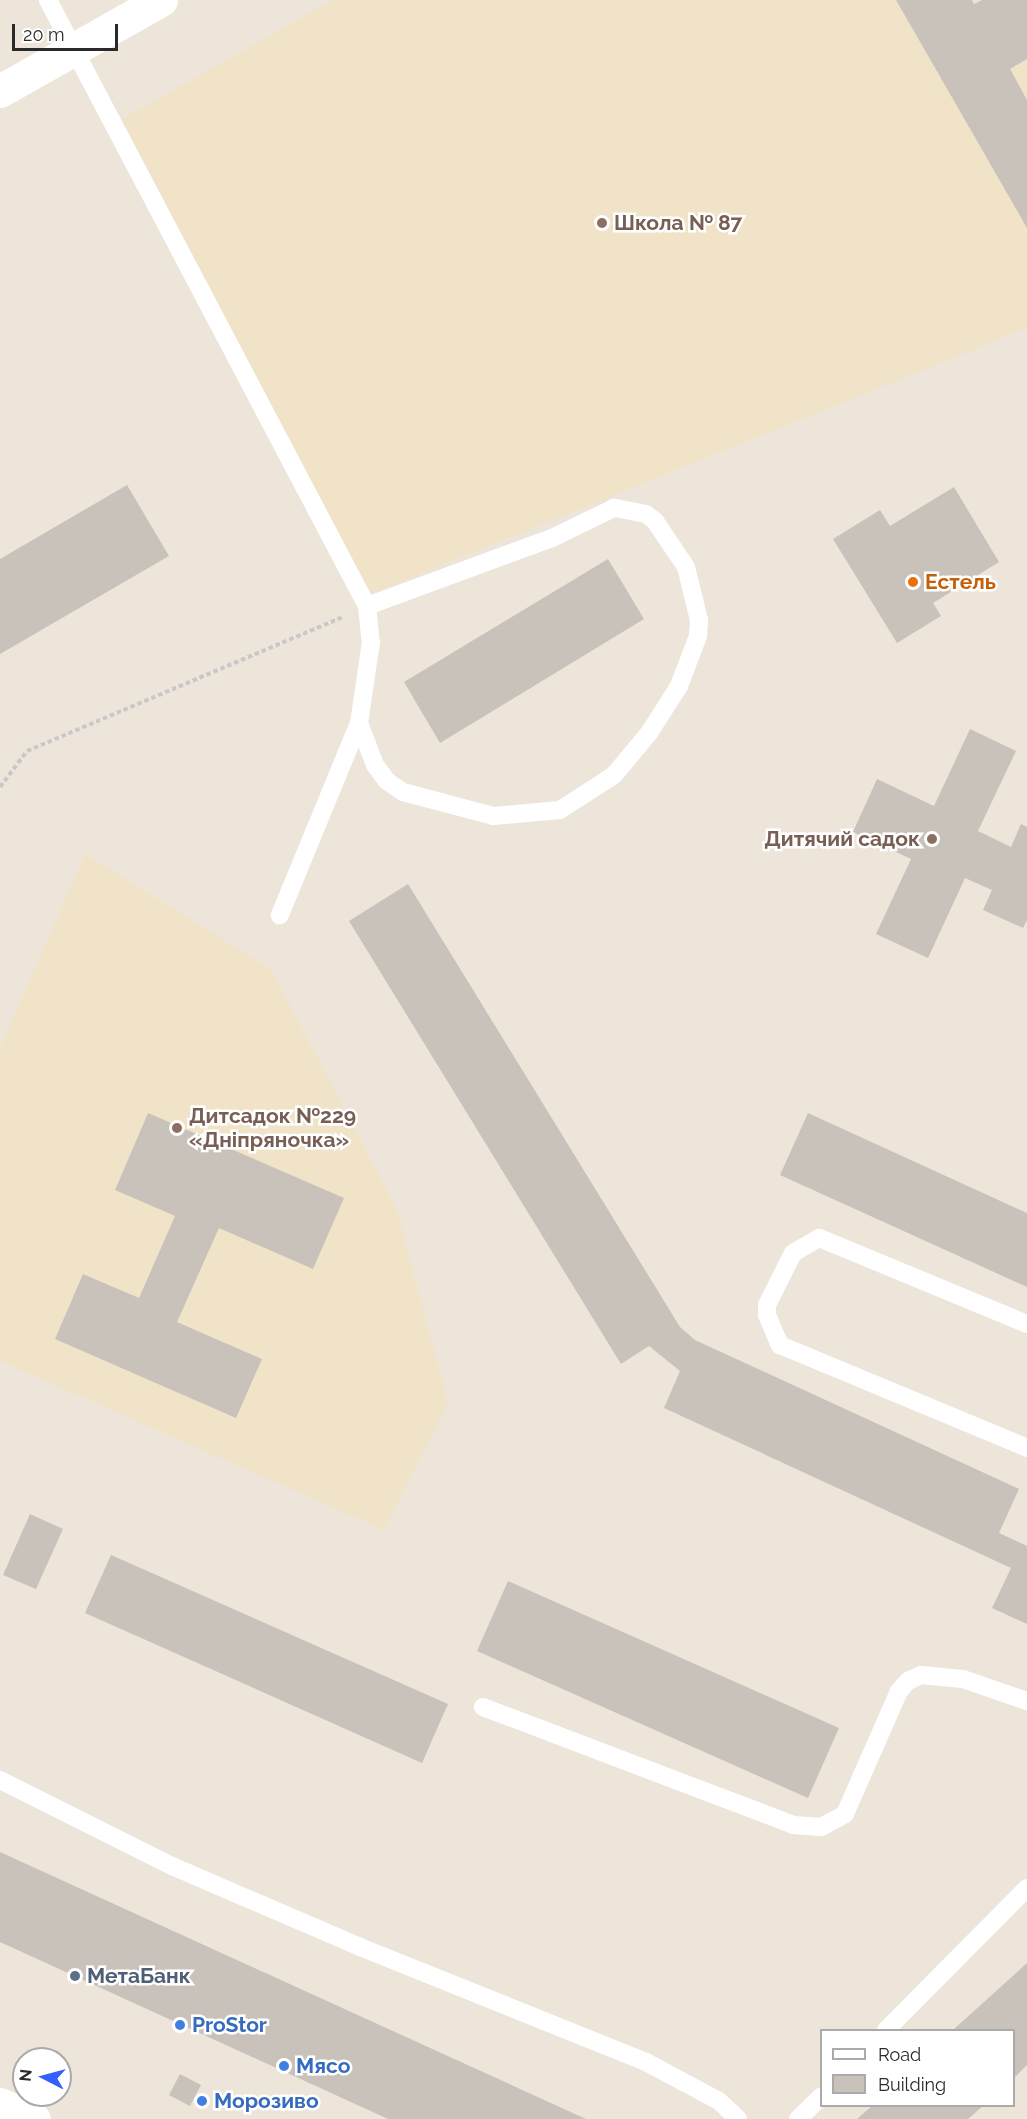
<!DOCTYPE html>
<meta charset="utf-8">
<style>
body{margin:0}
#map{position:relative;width:1027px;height:2119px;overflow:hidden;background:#ede5da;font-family:Raleway,sans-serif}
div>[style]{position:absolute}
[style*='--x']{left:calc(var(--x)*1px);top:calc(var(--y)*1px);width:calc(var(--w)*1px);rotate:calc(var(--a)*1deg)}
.education>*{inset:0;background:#f0e3c8}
.building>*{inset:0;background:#c8c2ba}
.path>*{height:4px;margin-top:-2px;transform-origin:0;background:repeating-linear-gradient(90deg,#c8c8c8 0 4.5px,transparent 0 7.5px)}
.service>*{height:18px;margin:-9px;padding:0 9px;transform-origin:9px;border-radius:9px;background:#fff}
.tertiary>*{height:33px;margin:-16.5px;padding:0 16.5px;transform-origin:16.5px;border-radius:16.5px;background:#fff}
.dots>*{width:16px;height:16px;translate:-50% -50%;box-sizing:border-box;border:3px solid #fff;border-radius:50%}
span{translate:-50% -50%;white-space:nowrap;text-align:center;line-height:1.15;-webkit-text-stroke:5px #fff;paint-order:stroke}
.education-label{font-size:21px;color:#785e54;font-weight:700}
.left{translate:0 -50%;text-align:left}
.right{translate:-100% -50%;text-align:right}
.food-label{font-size:21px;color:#c56008;font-weight:700}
.service-label{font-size:21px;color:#4e5e75;font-weight:700}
.shop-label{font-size:21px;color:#366cbe;font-weight:700}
.legend{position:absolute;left:820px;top:2029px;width:195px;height:78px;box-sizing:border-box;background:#fff;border:2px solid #aaa;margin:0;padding:8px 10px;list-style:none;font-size:18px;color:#2a2a2a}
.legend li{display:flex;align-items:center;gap:12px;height:30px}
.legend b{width:30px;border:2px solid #aaa}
.north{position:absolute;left:12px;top:2047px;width:60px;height:60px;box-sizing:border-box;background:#fff;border:2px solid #aaa;border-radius:50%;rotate:276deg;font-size:16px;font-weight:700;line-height:24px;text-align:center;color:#2a2a2a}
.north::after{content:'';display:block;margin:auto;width:21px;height:27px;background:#355eff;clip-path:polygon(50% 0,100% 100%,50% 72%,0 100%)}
.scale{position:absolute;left:12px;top:24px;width:106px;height:27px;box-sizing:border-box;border:3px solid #2a2a2a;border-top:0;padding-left:8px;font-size:18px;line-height:21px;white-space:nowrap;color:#2a2a2a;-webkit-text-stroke:4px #fff;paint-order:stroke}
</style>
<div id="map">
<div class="education">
<i style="clip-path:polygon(333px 0,1027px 0,1027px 328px,370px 594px,122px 119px)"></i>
<i style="clip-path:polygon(85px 854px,271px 969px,397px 1209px,448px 1403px,384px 1530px,0 1361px,0 1048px)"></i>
</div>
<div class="building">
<i style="clip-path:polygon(896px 0,972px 0,974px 4px,982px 0,1027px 0,1027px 59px,1010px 69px,1027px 100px,1027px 228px)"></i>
<i style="clip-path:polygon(127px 485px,169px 556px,0 654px,0 559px)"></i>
<i style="clip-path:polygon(954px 487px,999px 562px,933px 603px,941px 616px,897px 643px,833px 539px,880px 510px,890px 526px)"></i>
<i style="clip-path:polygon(608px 559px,644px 619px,440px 743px,404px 682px)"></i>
<i style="clip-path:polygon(970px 729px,1016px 751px,978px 831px,1011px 847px,1021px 824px,1027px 827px,1027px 920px,1023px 928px,983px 910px,992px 890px,965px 878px,928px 958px,876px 934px,911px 859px,853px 832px,877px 779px,934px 806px)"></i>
<i style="clip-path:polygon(408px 884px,680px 1327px,695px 1340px,1019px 1489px,999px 1533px,1027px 1546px,1027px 1624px,992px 1608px,1011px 1568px,664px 1408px,680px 1371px,649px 1346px,621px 1364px,349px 921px)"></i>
<i style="clip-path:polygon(148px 1113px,344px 1198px,313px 1269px,219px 1228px,177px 1322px,262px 1359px,236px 1418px,55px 1339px,83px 1274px,139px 1298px,175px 1216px,115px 1190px)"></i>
<i style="clip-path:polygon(808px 1113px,1027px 1213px,1027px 1287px,780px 1175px)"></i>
<i style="clip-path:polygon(30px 1514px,63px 1529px,36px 1589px,3px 1575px)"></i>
<i style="clip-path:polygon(111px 1555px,448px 1704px,422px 1763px,85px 1613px)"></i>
<i style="clip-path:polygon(508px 1581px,839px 1728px,808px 1798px,477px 1651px)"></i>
<i style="clip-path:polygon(0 1852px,586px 2119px,388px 2119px,0 1942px)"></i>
<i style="clip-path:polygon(1027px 1963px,1027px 2065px,1014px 2078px,1014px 2030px,953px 2030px)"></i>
<i style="clip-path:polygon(180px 2074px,201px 2085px,190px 2106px,169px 2095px)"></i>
<i style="clip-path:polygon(872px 2106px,983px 2106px,968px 2119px,857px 2119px)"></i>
</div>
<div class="path">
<i style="--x:0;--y:787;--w:45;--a:-53.1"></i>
<i style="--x:27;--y:751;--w:342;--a:-23"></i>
</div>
<div class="service">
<i style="--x:48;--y:0;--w:685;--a:62.24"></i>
<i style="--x:367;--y:606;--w:36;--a:84"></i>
<i style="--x:371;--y:642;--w:82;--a:98.4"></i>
<i style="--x:359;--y:723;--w:208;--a:112.4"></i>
<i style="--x:359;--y:723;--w:45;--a:69.1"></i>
<i style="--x:375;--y:765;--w:20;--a:53"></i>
<i style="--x:387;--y:781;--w:19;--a:35"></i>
<i style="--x:403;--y:792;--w:93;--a:14.9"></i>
<i style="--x:493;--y:816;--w:67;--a:-5.1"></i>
<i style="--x:560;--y:810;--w:64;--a:-32.9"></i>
<i style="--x:614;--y:775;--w:55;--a:-50.2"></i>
<i style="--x:649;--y:733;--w:56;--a:-57.4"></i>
<i style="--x:679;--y:686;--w:53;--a:-69.2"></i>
<i style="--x:698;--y:636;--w:16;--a:-86"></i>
<i style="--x:699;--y:620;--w:55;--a:-103.8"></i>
<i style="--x:686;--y:567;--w:55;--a:-124"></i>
<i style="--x:655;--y:521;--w:11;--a:-142"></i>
<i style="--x:646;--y:514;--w:33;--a:-169"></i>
<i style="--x:614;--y:508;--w:69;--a:154.2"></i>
<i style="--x:552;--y:538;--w:197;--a:159.8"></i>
<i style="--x:1027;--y:1324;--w:225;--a:-157.5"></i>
<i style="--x:819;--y:1238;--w:30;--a:150"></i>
<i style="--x:793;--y:1253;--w:58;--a:116.6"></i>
<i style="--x:767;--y:1305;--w:10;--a:90"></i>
<i style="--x:767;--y:1315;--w:33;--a:67"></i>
<i style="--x:780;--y:1345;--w:268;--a:22.6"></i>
<i style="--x:483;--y:1707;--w:332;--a:20.8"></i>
<i style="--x:793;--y:1825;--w:28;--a:4"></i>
<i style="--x:821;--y:1827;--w:27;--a:-28"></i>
<i style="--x:845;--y:1814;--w:134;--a:-66.3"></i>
<i style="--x:899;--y:1691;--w:13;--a:-48"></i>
<i style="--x:908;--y:1681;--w:14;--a:-25"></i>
<i style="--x:921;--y:1675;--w:42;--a:5.4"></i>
<i style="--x:963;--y:1679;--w:68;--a:19"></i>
<i style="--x:0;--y:1780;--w:192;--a:26.6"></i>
<i style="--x:172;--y:1866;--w:205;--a:23.3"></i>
<i style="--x:360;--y:1947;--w:308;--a:21.9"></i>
<i style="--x:646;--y:2062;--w:83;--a:28.1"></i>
<i style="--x:719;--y:2101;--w:26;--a:43"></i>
<i style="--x:886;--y:2030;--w:200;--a:-45.2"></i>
<i style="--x:798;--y:2119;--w:33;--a:-44"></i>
</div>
<div class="tertiary">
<i style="--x:0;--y:91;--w:185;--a:-29.5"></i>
<i style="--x:0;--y:2104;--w:37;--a:24"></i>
</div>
<div class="dots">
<i style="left:602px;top:223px;background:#8d6e63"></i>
<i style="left:913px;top:582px;background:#e8710a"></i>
<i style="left:932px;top:839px;background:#8d6e63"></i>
<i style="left:177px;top:1128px;background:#8d6e63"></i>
<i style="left:75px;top:1976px;background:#5c6f8a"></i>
<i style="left:180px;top:2025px;background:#3f7fe0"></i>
<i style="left:284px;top:2066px;background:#3f7fe0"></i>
<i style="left:202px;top:2101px;background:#3f7fe0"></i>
</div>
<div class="education-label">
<span class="left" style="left:614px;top:223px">Школа № 87</span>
<span class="right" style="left:920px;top:839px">Дитячий садок</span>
<span class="left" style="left:189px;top:1128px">Дитсадок №229<br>«Дніпряночка»</span>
</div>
<div class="food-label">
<span class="left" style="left:925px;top:582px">Естель</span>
</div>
<div class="service-label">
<span class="left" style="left:87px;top:1976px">МетаБанк</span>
</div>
<div class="shop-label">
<span class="left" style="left:192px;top:2025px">ProStor</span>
<span class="left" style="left:296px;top:2066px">Мясо</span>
<span class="left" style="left:214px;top:2101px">Морозиво</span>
</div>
<ul class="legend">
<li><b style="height:8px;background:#fff"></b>Road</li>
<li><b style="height:16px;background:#c8c2ba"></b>Building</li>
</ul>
<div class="north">N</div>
<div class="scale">20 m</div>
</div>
